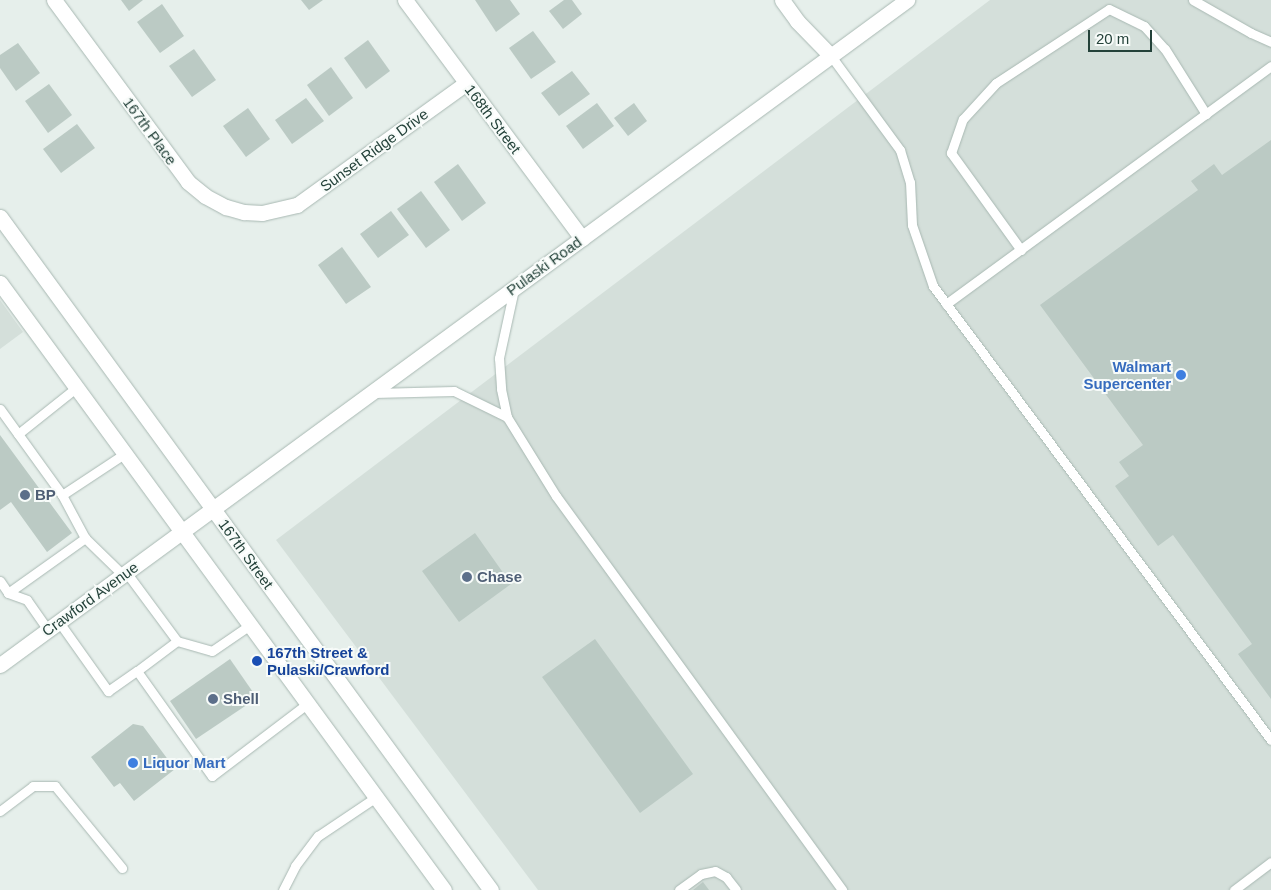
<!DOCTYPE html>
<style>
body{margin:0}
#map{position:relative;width:1271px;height:890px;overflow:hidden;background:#e6efeb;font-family:Arial,sans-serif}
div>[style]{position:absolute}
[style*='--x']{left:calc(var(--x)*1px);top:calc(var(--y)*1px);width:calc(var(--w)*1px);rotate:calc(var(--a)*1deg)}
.built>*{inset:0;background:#d4dfda}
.building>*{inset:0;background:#bbcac4}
.roads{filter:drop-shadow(0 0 1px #a8b8b2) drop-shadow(0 0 1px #a8b8b2)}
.service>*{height:9px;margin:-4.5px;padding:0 4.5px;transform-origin:4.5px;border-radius:4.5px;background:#fff}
.minor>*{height:15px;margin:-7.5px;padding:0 7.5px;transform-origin:7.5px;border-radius:7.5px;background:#fff}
.secondary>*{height:15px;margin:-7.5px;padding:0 7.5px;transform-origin:7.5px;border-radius:7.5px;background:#fff}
.dots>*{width:14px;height:14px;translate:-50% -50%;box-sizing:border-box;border:2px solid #f7fbf9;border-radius:50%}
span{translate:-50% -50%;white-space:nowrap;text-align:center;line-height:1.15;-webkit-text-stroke:4px #f7fbf9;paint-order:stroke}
.street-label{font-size:15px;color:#24423a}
.shop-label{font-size:15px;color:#366cbe;font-weight:700}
.right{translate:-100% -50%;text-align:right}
.left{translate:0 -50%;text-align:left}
.service-label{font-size:15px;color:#4e5e75;font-weight:700}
.transit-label{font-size:15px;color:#164399;font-weight:700}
.scale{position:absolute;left:1088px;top:30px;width:64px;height:22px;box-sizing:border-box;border:2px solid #24423a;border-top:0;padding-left:6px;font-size:15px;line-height:18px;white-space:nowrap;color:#24423a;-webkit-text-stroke:4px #f7fbf9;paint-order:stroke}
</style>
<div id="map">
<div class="built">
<i style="clip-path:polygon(990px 0,1271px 0,1271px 890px,538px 890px,276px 540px)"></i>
<i style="clip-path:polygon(0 300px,23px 332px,0 349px)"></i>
</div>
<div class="building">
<i style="clip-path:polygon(121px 0,143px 0,129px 11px)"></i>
<i style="clip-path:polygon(301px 0,323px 0,309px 10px)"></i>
<i style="clip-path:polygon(475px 0,510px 0,520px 14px,496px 32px)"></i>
<i style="clip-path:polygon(564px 0,572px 0,582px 14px,563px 29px,549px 11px)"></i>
<i style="clip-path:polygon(162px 4px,184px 36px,160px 53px,137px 22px)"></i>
<i style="clip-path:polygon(533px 31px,556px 62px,531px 79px,509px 48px)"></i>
<i style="clip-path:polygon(368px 40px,390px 71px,366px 89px,344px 58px)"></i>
<i style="clip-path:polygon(18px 43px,40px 73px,16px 91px,0 68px,0 55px)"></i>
<i style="clip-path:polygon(194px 49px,216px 80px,192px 97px,169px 66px)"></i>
<i style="clip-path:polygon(331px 67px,353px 98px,329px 116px,307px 85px)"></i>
<i style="clip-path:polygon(572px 71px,590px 94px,559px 116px,541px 93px)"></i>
<i style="clip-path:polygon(49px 84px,72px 115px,48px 133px,25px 101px)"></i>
<i style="clip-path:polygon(306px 98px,324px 121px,292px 144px,275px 120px)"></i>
<i style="clip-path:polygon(597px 103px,614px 126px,583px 149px,566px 126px)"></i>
<i style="clip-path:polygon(634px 103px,647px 121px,628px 136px,614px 118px)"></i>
<i style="clip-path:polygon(248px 108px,270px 139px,246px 157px,223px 126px)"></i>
<i style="clip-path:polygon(77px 124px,95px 148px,61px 173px,43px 149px)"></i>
<i style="clip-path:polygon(1271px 140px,1271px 699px,1238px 654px,1252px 644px,1173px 535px,1158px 546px,1115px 486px,1129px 476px,1119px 462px,1143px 445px,1040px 305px,1198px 190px,1191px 181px,1214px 164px,1222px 175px)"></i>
<i style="clip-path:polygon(458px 164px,486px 203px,462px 221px,434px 182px)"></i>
<i style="clip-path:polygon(421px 191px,450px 230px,426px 248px,397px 209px)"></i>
<i style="clip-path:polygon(391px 211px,409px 235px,378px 258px,360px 234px)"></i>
<i style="clip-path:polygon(342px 247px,371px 287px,346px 304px,318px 265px)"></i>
<i style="clip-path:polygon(0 435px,72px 533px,47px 552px,11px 502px,0 510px)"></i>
<i style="clip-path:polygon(475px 533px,511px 584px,459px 622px,422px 571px)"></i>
<i style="clip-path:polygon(595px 639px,693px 774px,640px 813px,542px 677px)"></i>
<i style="clip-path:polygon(230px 659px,257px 698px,196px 739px,170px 701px)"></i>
<i style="clip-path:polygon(133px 724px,143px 726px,175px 769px,134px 801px,120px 783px,114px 787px,91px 757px)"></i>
<i style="clip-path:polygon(703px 882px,709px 890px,693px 890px)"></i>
</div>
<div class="roads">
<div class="service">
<i style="--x:1193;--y:0;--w:67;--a:29.6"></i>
<i style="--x:1251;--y:33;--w:22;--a:24"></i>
<i style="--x:831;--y:56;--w:117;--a:53.7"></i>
<i style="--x:900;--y:150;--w:34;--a:73"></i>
<i style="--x:910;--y:182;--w:43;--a:87.3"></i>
<i style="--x:912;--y:225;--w:65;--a:71"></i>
<i style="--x:933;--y:286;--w:566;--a:53.33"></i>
<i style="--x:1021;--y:250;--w:120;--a:-125.8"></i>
<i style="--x:951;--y:153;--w:36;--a:-71"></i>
<i style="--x:963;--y:119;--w:49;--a:-47.5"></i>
<i style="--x:996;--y:83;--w:135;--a:-33.2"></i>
<i style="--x:1109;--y:9;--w:39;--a:26"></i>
<i style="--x:1144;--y:26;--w:31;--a:48"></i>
<i style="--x:1165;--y:49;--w:77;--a:57.8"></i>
<i style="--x:514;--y:289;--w:71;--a:102.3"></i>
<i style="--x:499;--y:358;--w:31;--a:86"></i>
<i style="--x:501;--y:389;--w:29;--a:78"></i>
<i style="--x:507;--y:417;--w:93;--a:58.2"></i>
<i style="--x:556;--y:496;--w:487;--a:54"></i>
<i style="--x:946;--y:304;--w:403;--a:-36.2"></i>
<i style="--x:374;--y:393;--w:80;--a:-1.4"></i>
<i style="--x:454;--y:391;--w:59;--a:26.1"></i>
<i style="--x:0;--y:409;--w:106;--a:54.2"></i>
<i style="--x:62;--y:495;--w:49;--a:61.9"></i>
<i style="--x:85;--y:538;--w:53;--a:44.2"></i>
<i style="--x:18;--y:434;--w:75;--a:-38.5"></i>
<i style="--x:62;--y:495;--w:74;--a:-33.5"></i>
<i style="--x:126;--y:572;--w:86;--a:53.5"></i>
<i style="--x:177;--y:641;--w:50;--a:143.1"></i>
<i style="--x:0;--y:581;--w:14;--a:56"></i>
<i style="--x:8;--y:593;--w:20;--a:20"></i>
<i style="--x:27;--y:600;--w:37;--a:55"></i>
<i style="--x:8;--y:593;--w:95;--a:-35.5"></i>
<i style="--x:59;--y:622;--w:85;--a:54.6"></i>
<i style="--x:108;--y:691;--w:35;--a:-35"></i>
<i style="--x:137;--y:671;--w:129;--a:54.5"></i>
<i style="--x:212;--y:776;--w:121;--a:-37.2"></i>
<i style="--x:177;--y:641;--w:36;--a:16"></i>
<i style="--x:212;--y:651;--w:46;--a:-34.4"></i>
<i style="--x:0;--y:811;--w:41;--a:-37.1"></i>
<i style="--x:33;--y:786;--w:22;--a:0"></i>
<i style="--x:55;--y:786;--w:106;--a:50.7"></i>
<i style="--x:283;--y:890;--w:27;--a:-63"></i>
<i style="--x:295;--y:866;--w:38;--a:-53"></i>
<i style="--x:318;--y:836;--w:70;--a:-33.9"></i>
<i style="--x:679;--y:890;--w:27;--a:-36"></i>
<i style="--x:701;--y:874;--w:14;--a:-12"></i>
<i style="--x:715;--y:871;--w:13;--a:29"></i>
<i style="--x:726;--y:877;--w:16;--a:52"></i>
<i style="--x:1234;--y:890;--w:46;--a:-37.1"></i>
</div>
<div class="minor">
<i style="--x:54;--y:0;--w:226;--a:53.6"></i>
<i style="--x:188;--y:182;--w:22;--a:39"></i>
<i style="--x:205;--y:196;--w:24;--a:28"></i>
<i style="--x:226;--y:207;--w:19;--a:16"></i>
<i style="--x:244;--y:212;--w:18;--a:3"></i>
<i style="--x:262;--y:213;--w:36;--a:-13"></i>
<i style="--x:297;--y:205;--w:208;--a:-35.8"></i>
<i style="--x:405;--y:0;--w:297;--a:53.4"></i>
<i style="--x:782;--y:0;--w:26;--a:54"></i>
<i style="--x:797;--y:21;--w:49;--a:45.8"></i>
</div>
<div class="secondary">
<i style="--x:0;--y:217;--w:833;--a:53.89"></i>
<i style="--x:0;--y:283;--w:752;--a:53.82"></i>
<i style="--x:0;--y:665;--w:1125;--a:-36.25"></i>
</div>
</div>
<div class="dots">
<i style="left:1181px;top:375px;background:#3f7fe0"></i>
<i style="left:25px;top:495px;background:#5c6f8a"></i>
<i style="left:467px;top:577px;background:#5c6f8a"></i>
<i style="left:257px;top:661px;background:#1a4fb4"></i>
<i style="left:213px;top:699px;background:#5c6f8a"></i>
<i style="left:133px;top:763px;background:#3f7fe0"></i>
</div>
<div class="street-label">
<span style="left:493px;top:119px;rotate:53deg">168th Street</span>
<span style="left:150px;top:131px;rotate:54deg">167th Place</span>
<span style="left:374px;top:150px;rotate:-36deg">Sunset Ridge Drive</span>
<span style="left:544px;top:266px;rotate:-36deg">Pulaski Road</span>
<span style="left:246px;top:554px;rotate:54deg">167th Street</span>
<span style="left:90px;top:599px;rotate:-36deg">Crawford Avenue</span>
</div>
<div class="shop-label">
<span class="right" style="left:1171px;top:375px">Walmart<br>Supercenter</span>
<span class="left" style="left:143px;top:763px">Liquor Mart</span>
</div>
<div class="service-label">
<span class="left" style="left:35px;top:495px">BP</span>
<span class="left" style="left:477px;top:577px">Chase</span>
<span class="left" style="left:223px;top:699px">Shell</span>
</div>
<div class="transit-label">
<span class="left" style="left:267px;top:661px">167th Street &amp;<br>Pulaski/Crawford</span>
</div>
<div class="scale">20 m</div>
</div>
